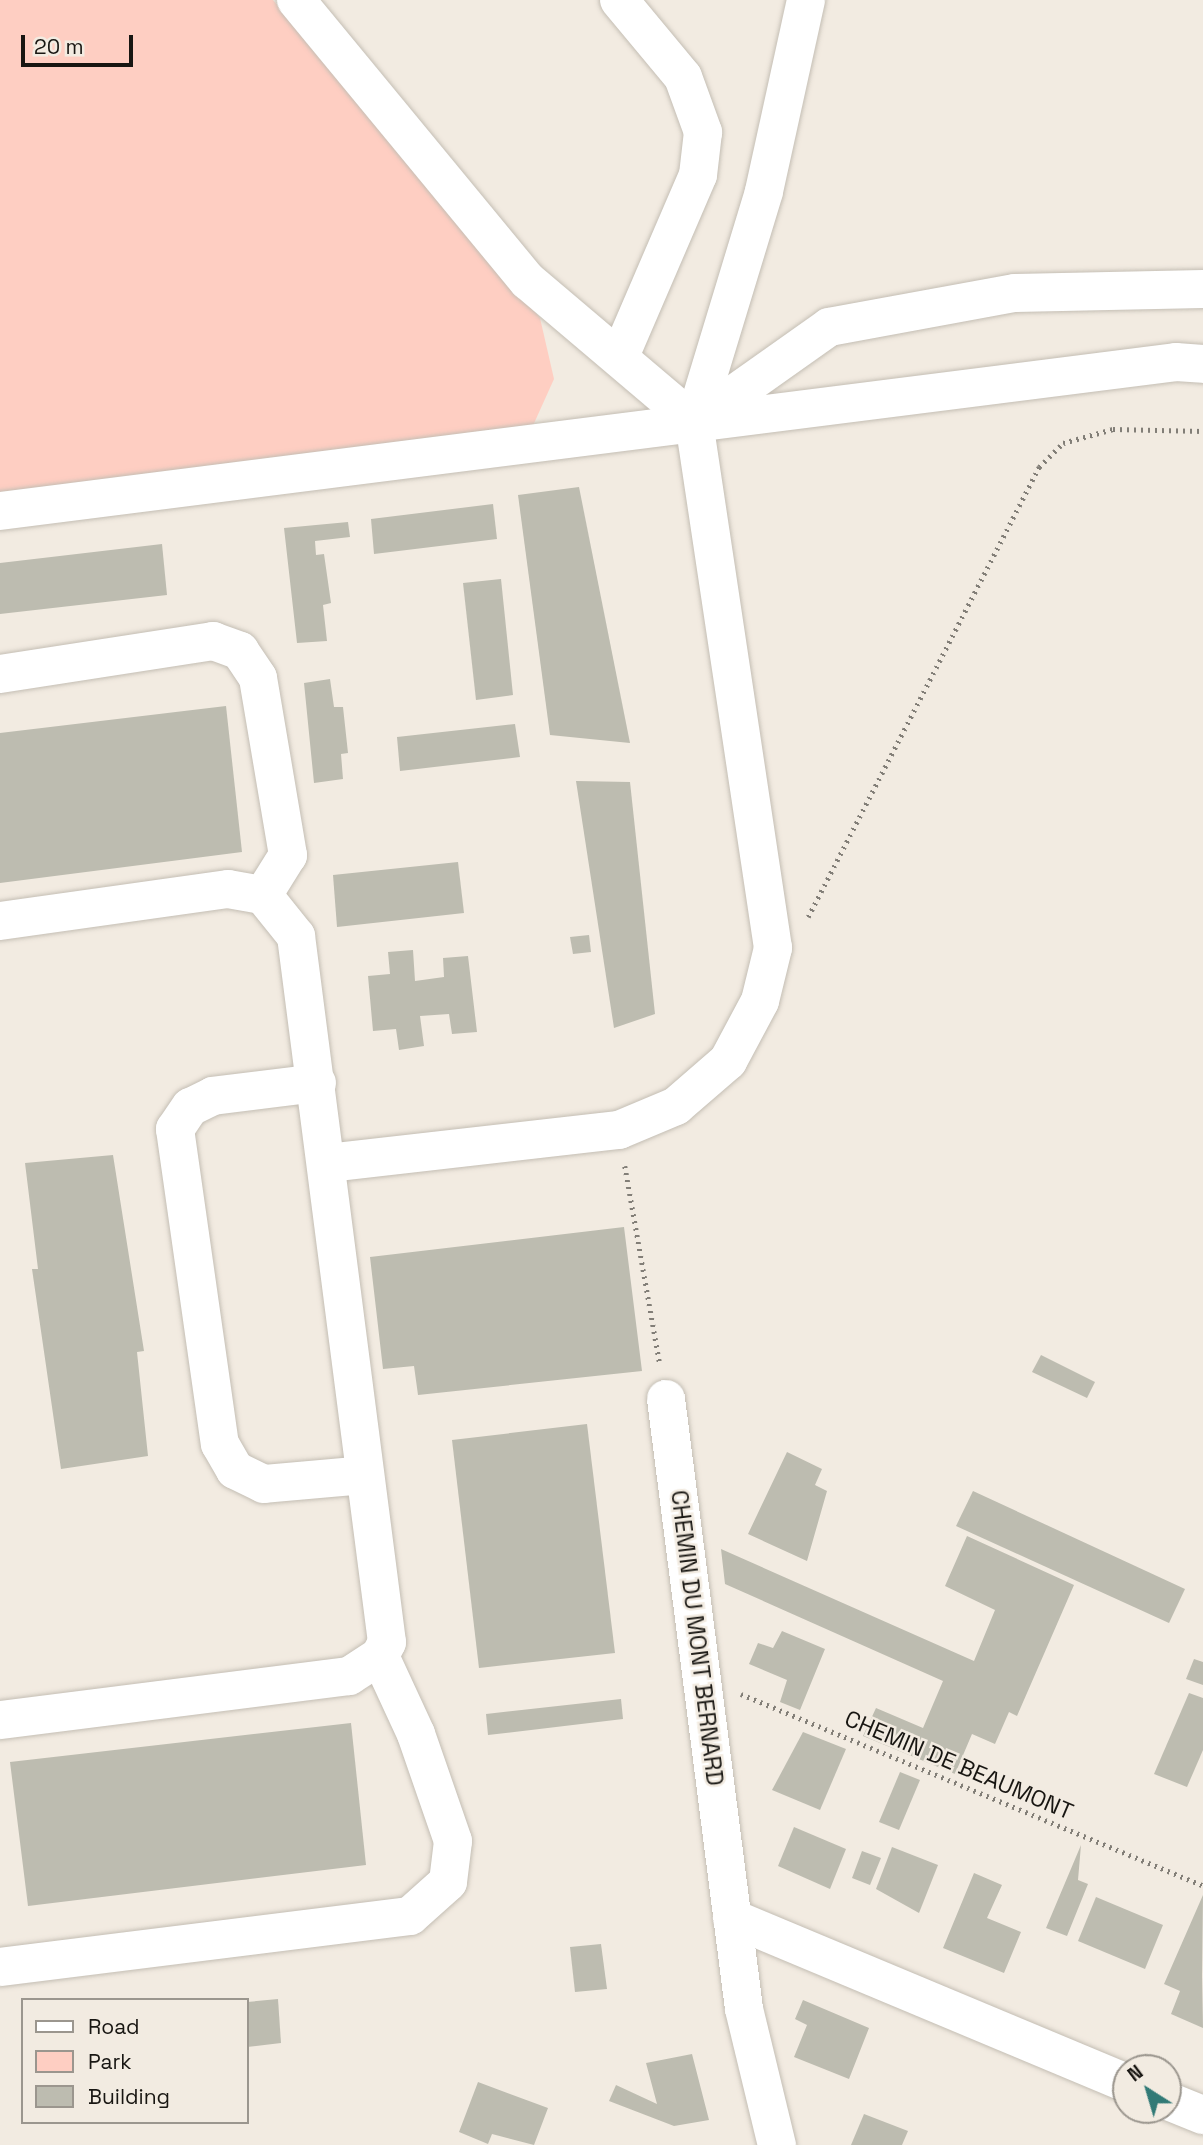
<!DOCTYPE html>
<style>
body{margin:0}
#map{position:relative;width:1203px;height:2145px;overflow:hidden;background:#f2ebe1;font-family:"Space Grotesk",sans-serif}
div>[style]{position:absolute}
[style*='--x']{left:calc(var(--x)*1px);top:calc(var(--y)*1px);width:calc(var(--w)*1px);rotate:calc(var(--a)*1deg)}
.green>*{inset:0;background:#fecec2}
.building>*{inset:0;background:#bdbcb0}
.path>*{height:4.5px;margin-top:-2.25px;transform-origin:0;background:repeating-linear-gradient(90deg,#827e77 0 2px,transparent 0 7px)}
.roads{filter:drop-shadow(0 0 2px #c4beb4) drop-shadow(0 0 2px #c4beb4)}
.minor>*{height:38px;margin:-19px;padding:0 19px;transform-origin:19px;border-radius:19px;background:#fff}
span{translate:-50% -50%;white-space:nowrap;text-align:center;line-height:1.15;-webkit-text-stroke:5px #f2ebe1;paint-order:stroke}
.street-label{font-size:23px;color:#181612}
.legend{position:absolute;left:21px;top:1998px;width:228px;height:126px;box-sizing:border-box;background:#f2ebe1;border:2px solid #9b968e;margin:0;padding:9px 12px;list-style:none;font-size:21px;color:#181612}
.legend li{display:flex;align-items:center;gap:14px;height:35px}
.legend b{width:35px;border:2px solid #9b968e}
.north{position:absolute;left:1112px;top:2054px;width:70px;height:70px;box-sizing:border-box;background:#f2ebe1;border:2px solid #9b968e;border-radius:50%;rotate:323deg;font-size:19px;font-weight:700;line-height:28px;text-align:center;color:#181612}
.north::after{content:'';display:block;margin:auto;width:24px;height:32px;background:#317a76;clip-path:polygon(50% 0,100% 100%,50% 72%,0 100%)}
.scale{position:absolute;left:21px;top:35px;width:112px;height:32px;box-sizing:border-box;border:4px solid #181612;border-top:0;padding-left:9px;font-size:21px;line-height:24px;white-space:nowrap;color:#181612;-webkit-text-stroke:5px #f2ebe1;paint-order:stroke}
</style>
<div id="map">
<div class="green">
<i style="clip-path:polygon(0 0,273px 0,540px 318px,554px 379px,531px 430px,0 492px)"></i>
</div>
<div class="building">
<i style="clip-path:polygon(579px 487px,630px 743px,550px 735px,518px 495px)"></i>
<i style="clip-path:polygon(493px 504px,497px 539px,374px 554px,371px 519px)"></i>
<i style="clip-path:polygon(348px 522px,350px 537px,315px 541px,316px 555px,324px 554px,331px 603px,323px 605px,327px 641px,297px 643px,284px 528px)"></i>
<i style="clip-path:polygon(162px 544px,167px 595px,0 614px,0 563px)"></i>
<i style="clip-path:polygon(501px 579px,513px 695px,476px 700px,463px 583px)"></i>
<i style="clip-path:polygon(330px 679px,334px 707px,343px 707px,348px 753px,341px 754px,343px 779px,314px 783px,304px 683px)"></i>
<i style="clip-path:polygon(226px 706px,242px 852px,0 883px,0 733px)"></i>
<i style="clip-path:polygon(515px 724px,520px 757px,400px 771px,397px 737px)"></i>
<i style="clip-path:polygon(576px 781px,630px 782px,655px 1014px,614px 1028px)"></i>
<i style="clip-path:polygon(458px 862px,464px 913px,337px 927px,333px 875px)"></i>
<i style="clip-path:polygon(589px 935px,591px 952px,573px 954px,570px 937px)"></i>
<i style="clip-path:polygon(413px 950px,415px 981px,444px 977px,443px 958px,468px 956px,477px 1032px,452px 1034px,449px 1014px,420px 1016px,424px 1046px,399px 1050px,396px 1029px,373px 1031px,368px 976px,390px 974px,388px 952px)"></i>
<i style="clip-path:polygon(113px 1155px,144px 1351px,137px 1352px,148px 1456px,61px 1469px,32px 1269px,38px 1269px,25px 1163px)"></i>
<i style="clip-path:polygon(624px 1227px,642px 1371px,418px 1395px,414px 1366px,383px 1369px,370px 1257px)"></i>
<i style="clip-path:polygon(1041px 1355px,1095px 1382px,1087px 1398px,1032px 1372px)"></i>
<i style="clip-path:polygon(587px 1424px,615px 1653px,479px 1668px,452px 1440px)"></i>
<i style="clip-path:polygon(787px 1452px,822px 1469px,815px 1485px,827px 1491px,807px 1561px,748px 1534px)"></i>
<i style="clip-path:polygon(973px 1491px,1185px 1589px,1169px 1623px,956px 1526px)"></i>
<i style="clip-path:polygon(967px 1536px,1074px 1585px,1017px 1716px,1009px 1712px,995px 1744px,972px 1734px,955px 1774px,863px 1736px,876px 1708px,923px 1728px,943px 1681px,725px 1584px,721px 1549px,974px 1661px,995px 1610px,945px 1586px)"></i>
<i style="clip-path:polygon(782px 1631px,825px 1649px,800px 1710px,780px 1702px,787px 1680px,749px 1664px,758px 1643px,773px 1648px)"></i>
<i style="clip-path:polygon(1194px 1659px,1203px 1662px,1203px 1685px,1186px 1679px)"></i>
<i style="clip-path:polygon(1189px 1693px,1203px 1698px,1203px 1750px,1187px 1787px,1154px 1774px)"></i>
<i style="clip-path:polygon(621px 1699px,623px 1719px,488px 1735px,486px 1714px)"></i>
<i style="clip-path:polygon(351px 1723px,366px 1865px,28px 1906px,10px 1762px)"></i>
<i style="clip-path:polygon(803px 1732px,846px 1749px,820px 1810px,772px 1790px)"></i>
<i style="clip-path:polygon(900px 1772px,920px 1780px,899px 1830px,879px 1822px)"></i>
<i style="clip-path:polygon(794px 1827px,846px 1849px,830px 1889px,778px 1866px)"></i>
<i style="clip-path:polygon(1081px 1845px,1078px 1880px,1088px 1884px,1067px 1936px,1046px 1928px)"></i>
<i style="clip-path:polygon(892px 1847px,938px 1865px,919px 1913px,876px 1889px)"></i>
<i style="clip-path:polygon(862px 1851px,881px 1858px,870px 1885px,852px 1878px)"></i>
<i style="clip-path:polygon(974px 1873px,1002px 1885px,987px 1918px,1021px 1932px,1004px 1973px,943px 1948px)"></i>
<i style="clip-path:polygon(1203px 1895px,1202px 1976px,1203px 2028px,1171px 2014px,1180px 1991px,1164px 1984px)"></i>
<i style="clip-path:polygon(1096px 1897px,1163px 1925px,1145px 1969px,1078px 1941px)"></i>
<i style="clip-path:polygon(601px 1944px,607px 1989px,575px 1992px,570px 1947px)"></i>
<i style="clip-path:polygon(278px 1999px,281px 2043px,247px 2047px,247px 2002px)"></i>
<i style="clip-path:polygon(803px 2000px,869px 2028px,849px 2079px,794px 2057px,807px 2025px,795px 2019px)"></i>
<i style="clip-path:polygon(692px 2054px,709px 2120px,674px 2126px,609px 2101px,616px 2085px,657px 2104px,646px 2063px)"></i>
<i style="clip-path:polygon(478px 2082px,548px 2108px,534px 2145px,492px 2134px,488px 2144px,459px 2132px)"></i>
<i style="clip-path:polygon(864px 2114px,908px 2131px,902px 2145px,851px 2145px)"></i>
</div>
<div class="path">
<i style="--x:808;--y:917;--w:506;--a:-62.83"></i>
<i style="--x:1039;--y:467;--w:34;--a:-45"></i>
<i style="--x:1063;--y:443;--w:52;--a:-15.6"></i>
<i style="--x:1113;--y:429;--w:90;--a:1.3"></i>
<i style="--x:625;--y:1166;--w:201;--a:80"></i>
<i style="--x:741;--y:1694;--w:500;--a:22.5"></i>
</div>
<div class="roads">
<div class="minor">
<i style="--x:296;--y:0;--w:364;--a:50.5"></i>
<i style="--x:528;--y:281;--w:218;--a:40.3"></i>
<i style="--x:619;--y:0;--w:100;--a:50.3"></i>
<i style="--x:683;--y:77;--w:59;--a:70"></i>
<i style="--x:703;--y:132;--w:43;--a:96.6"></i>
<i style="--x:698;--y:175;--w:199;--a:113.3"></i>
<i style="--x:699;--y:419;--w:159;--a:-35.3"></i>
<i style="--x:829;--y:327;--w:189;--a:-10.4"></i>
<i style="--x:1015;--y:293;--w:188;--a:-1.2"></i>
<i style="--x:0;--y:511;--w:1185;--a:-7.22"></i>
<i style="--x:1176;--y:362;--w:27;--a:4"></i>
<i style="--x:0;--y:674;--w:216;--a:-8.8"></i>
<i style="--x:213;--y:641;--w:29;--a:20"></i>
<i style="--x:240;--y:651;--w:32;--a:56"></i>
<i style="--x:258;--y:678;--w:180;--a:80.4"></i>
<i style="--x:288;--y:855;--w:47;--a:122"></i>
<i style="--x:0;--y:921;--w:230;--a:-8"></i>
<i style="--x:228;--y:889;--w:36;--a:10"></i>
<i style="--x:263;--y:895;--w:53;--a:51.2"></i>
<i style="--x:296;--y:936;--w:712;--a:82.66"></i>
<i style="--x:387;--y:1642;--w:16;--a:117"></i>
<i style="--x:380;--y:1656;--w:37;--a:147"></i>
<i style="--x:349;--y:1676;--w:352;--a:172.8"></i>
<i style="--x:317;--y:1083;--w:105;--a:172.9"></i>
<i style="--x:213;--y:1096;--w:25;--a:154"></i>
<i style="--x:190;--y:1107;--w:27;--a:124"></i>
<i style="--x:175;--y:1129;--w:318;--a:81.9"></i>
<i style="--x:220;--y:1444;--w:30;--a:60"></i>
<i style="--x:235;--y:1470;--w:32;--a:26"></i>
<i style="--x:264;--y:1484;--w:101;--a:-5.1"></i>
<i style="--x:328;--y:1163;--w:293;--a:-6.5"></i>
<i style="--x:619;--y:1130;--w:62;--a:-22.8"></i>
<i style="--x:676;--y:1106;--w:69;--a:-40.9"></i>
<i style="--x:728;--y:1061;--w:68;--a:-61.9"></i>
<i style="--x:760;--y:1001;--w:55;--a:-76.2"></i>
<i style="--x:773;--y:948;--w:532;--a:-98.54"></i>
<i style="--x:694;--y:422;--w:241;--a:-73.1"></i>
<i style="--x:764;--y:191;--w:196;--a:-77.6"></i>
<i style="--x:666;--y:1399;--w:615;--a:82.71"></i>
<i style="--x:744;--y:2009;--w:140;--a:76.4"></i>
<i style="--x:732;--y:1918;--w:427;--a:22.7"></i>
<i style="--x:0;--y:1967;--w:413;--a:-7.1"></i>
<i style="--x:410;--y:1916;--w:51;--a:-41.8"></i>
<i style="--x:448;--y:1882;--w:41;--a:-83"></i>
<i style="--x:453;--y:1841;--w:113;--a:-109.1"></i>
<i style="--x:416;--y:1734;--w:86;--a:-114.8"></i>
<i style="--x:1168;--y:2101;--w:38;--a:22"></i>
</div>
</div>
<div class="street-label">
<span style="left:697px;top:1638px;rotate:83deg">CHEMIN DU MONT BERNARD</span>
<span style="left:959px;top:1765px;rotate:23deg">CHEMIN DE BEAUMONT</span>
</div>
<ul class="legend">
<li><b style="height:9px;background:#fff"></b>Road</li>
<li><b style="height:19px;background:#fecec2"></b>Park</li>
<li><b style="height:19px;background:#bdbcb0"></b>Building</li>
</ul>
<div class="north">N</div>
<div class="scale">20 m</div>
</div>
